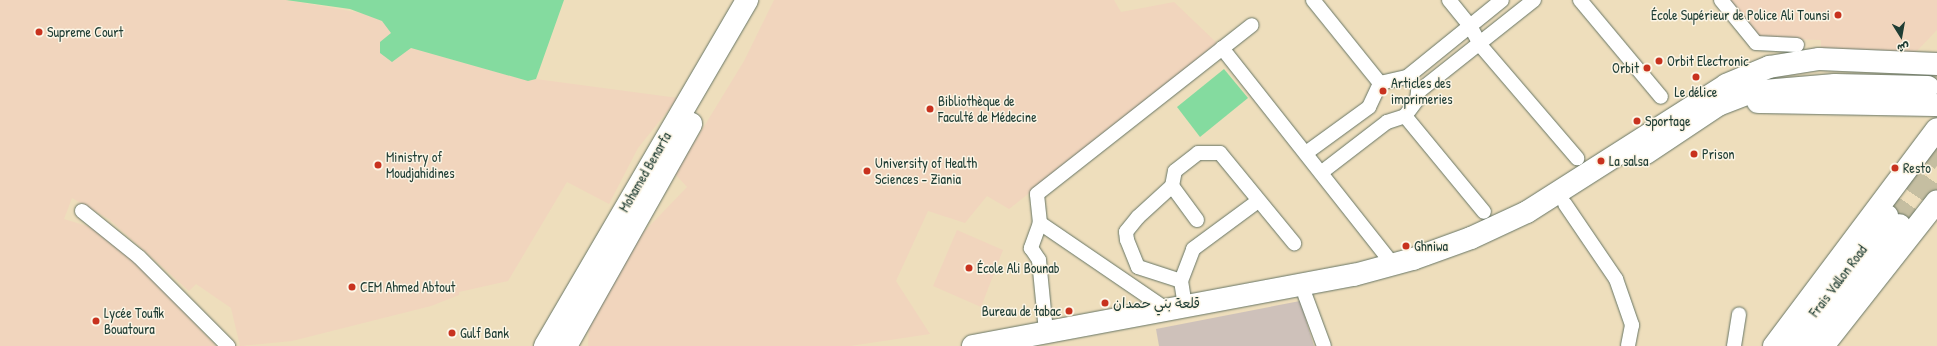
<!DOCTYPE html>
<meta charset="utf-8">
<style>
body{margin:0}
#map{position:relative;width:1937px;height:346px;overflow:hidden;background:#eedebc;font-family:"Patrick Hand","Playpen Sans Arabic",sans-serif}
div>[style]{position:absolute}
[style*='--x']{left:calc(var(--x)*1px);top:calc(var(--y)*1px);width:calc(var(--w)*1px);rotate:calc(var(--a)*1deg)}
.built>*{inset:0;background:#f1d5bd}
.industrial>*{inset:0;background:#cec1ba}
.green>*{inset:0;background:#84db9f}
.trunk-tunnel>*{height:22px;margin-top:-11px;transform-origin:0;background:repeating-linear-gradient(90deg,#c5bea1 0 22px,transparent 0 33px)}
.roads{filter:drop-shadow(0 0 1px #677564) drop-shadow(0 0 1px #677564)}
.minor>*{height:14px;margin:-7px;padding:0 7px;transform-origin:7px;border-radius:7px;background:#fff}
.primary>*{height:22px;margin:-11px;padding:0 11px;transform-origin:11px;border-radius:11px;background:#fff}
.trunk>*{height:22px;margin:-11px;padding:0 11px;transform-origin:11px;border-radius:11px;background:#fff}
.dots>*{width:11px;height:11px;translate:-50% -50%;box-sizing:border-box;border:2px solid #fcf5e5;border-radius:50%}
span{translate:-50% -50%;white-space:nowrap;text-align:center;line-height:1.15;-webkit-text-stroke:3px #fcf5e5;paint-order:stroke}
.poi-label{font-size:14px;color:#1f3d34}
.right{translate:-100% -50%;text-align:right}
.left{translate:0 -50%;text-align:left}
.street-label{font-size:14px;color:#1f3d34}
.north{position:absolute;left:1881px;top:16px;width:40px;height:40px;-webkit-text-stroke:3px #fcf5e5;paint-order:stroke;rotate:169deg;font-size:11px;font-weight:700;line-height:16px;text-align:center;color:#1f3d34}
.north::after{content:'';display:block;margin:auto;width:14px;height:18px;background:#1f3d34;clip-path:polygon(50% 0,100% 100%,50% 72%,0 100%)}
</style>
<div id="map">
<div class="built">
<i style="clip-path:polygon(0 0,286px 0,367px 14px,382px 21px,411px 48px,528px 81px,536px 79px,678px 98px,638px 148px,609px 204px,567px 182px,508px 281px,459px 292px,459px 295px,431px 306px,292px 341px,240px 346px,231px 308px,196px 284px,189px 291px,109px 219px,72px 198px,64px 219px,97px 229px,144px 269px,216px 346px,0 346px)"></i>
<i style="clip-path:polygon(774px 0,1114px 0,1121px 12px,1174px 2px,1219px 45px,1009px 209px,987px 196px,965px 223px,928px 211px,896px 281px,930px 334px,850px 346px,588px 346px,589px 327px,638px 238px,687px 187px,675px 174px,744px 61px)"></i>
<i style="clip-path:polygon(1727px 0,1937px 0,1937px 30px,1915px 53px,1821px 48px,1821px 40px,1758px 38px)"></i>
<i style="clip-path:polygon(957px 230px,1003px 250px,981px 307px,933px 286px)"></i>
</div>
<div class="industrial">
<i style="clip-path:polygon(1300px 301px,1314px 346px,1159px 346px,1156px 329px)"></i>
</div>
<div class="green">
<i style="clip-path:polygon(286px 0,564px 0,536px 79px,528px 81px,411px 48px,392px 62px,380px 53px,380px 42px,391px 33px,382px 21px,350px 9px)"></i>
<i style="clip-path:polygon(1224px 69px,1248px 98px,1200px 137px,1177px 107px)"></i>
</div>
<div class="trunk-tunnel">
<i style="--x:1928;--y:75;--w:9;--a:6"></i>
<i style="--x:1887;--y:216;--w:85;--a:-54.1"></i>
<i style="--x:1900;--y:225;--w:65;--a:-55.1"></i>
</div>
<div class="roads">
<div class="minor">
<i style="--x:1313;--y:0;--w:107;--a:51.1"></i>
<i style="--x:1449;--y:0;--w:33;--a:51"></i>
<i style="--x:1470;--y:26;--w:23;--a:61"></i>
<i style="--x:1481;--y:46;--w:148;--a:49.4"></i>
<i style="--x:1580;--y:0;--w:126;--a:50.1"></i>
<i style="--x:1721;--y:0;--w:55;--a:50.9"></i>
<i style="--x:1756;--y:43;--w:41;--a:2.8"></i>
<i style="--x:1222;--y:48;--w:278;--a:51.7"></i>
<i style="--x:1405;--y:116;--w:124;--a:50.5"></i>
<i style="--x:1306;--y:153;--w:78;--a:-36.1"></i>
<i style="--x:1369;--y:107;--w:26;--a:-65"></i>
<i style="--x:1380;--y:83;--w:28;--a:-13"></i>
<i style="--x:1407;--y:77;--w:122;--a:-39"></i>
<i style="--x:1322;--y:172;--w:82;--a:-37.6"></i>
<i style="--x:1387;--y:122;--w:19;--a:-18"></i>
<i style="--x:1405;--y:116;--w:20;--a:-53"></i>
<i style="--x:1417;--y:100;--w:8;--a:-83"></i>
<i style="--x:1418;--y:92;--w:148;--a:-38.4"></i>
<i style="--x:1172;--y:186;--w:46;--a:137.6"></i>
<i style="--x:1138;--y:217;--w:19;--a:129"></i>
<i style="--x:1126;--y:232;--w:8;--a:83"></i>
<i style="--x:1127;--y:240;--w:29;--a:68"></i>
<i style="--x:1138;--y:267;--w:45;--a:18"></i>
<i style="--x:1565;--y:204;--w:91;--a:55.8"></i>
<i style="--x:1616;--y:279;--w:49;--a:70.8"></i>
<i style="--x:1632;--y:325;--w:21;--a:101"></i>
<i style="--x:82;--y:211;--w:73;--a:38.9"></i>
<i style="--x:139;--y:257;--w:126;--a:45"></i>
<i style="--x:1197;--y:220;--w:42;--a:-126.3"></i>
<i style="--x:1172;--y:186;--w:15;--a:-79"></i>
<i style="--x:1175;--y:171;--w:29;--a:-38"></i>
<i style="--x:1198;--y:153;--w:22;--a:0"></i>
<i style="--x:1220;--y:153;--w:117;--a:50.6"></i>
<i style="--x:1040;--y:223;--w:27;--a:110"></i>
<i style="--x:1031;--y:248;--w:14;--a:56"></i>
<i style="--x:1039;--y:260;--w:72;--a:84.4"></i>
<i style="--x:1305;--y:295;--w:54;--a:69.6"></i>
<i style="--x:1185;--y:306;--w:25;--a:-99"></i>
<i style="--x:1181;--y:281;--w:34;--a:-69"></i>
<i style="--x:1193;--y:249;--w:81;--a:-36.4"></i>
<i style="--x:1166;--y:309;--w:153;--a:-145.7"></i>
<i style="--x:1040;--y:223;--w:29;--a:-96"></i>
<i style="--x:1037;--y:194;--w:273;--a:-38.2"></i>
<i style="--x:1734;--y:346;--w:32;--a:-81"></i>
</div>
<div class="primary">
<i style="--x:1758;--y:102;--w:179;--a:1"></i>
<i style="--x:545;--y:346;--w:401;--a:-59.7"></i>
<i style="--x:566;--y:346;--w:255;--a:-60.6"></i>
<i style="--x:973;--y:346;--w:388;--a:-10.6"></i>
<i style="--x:1354;--y:275;--w:61;--a:-15.2"></i>
<i style="--x:1413;--y:259;--w:62;--a:-19.9"></i>
<i style="--x:1471;--y:238;--w:62;--a:-24.9"></i>
<i style="--x:1527;--y:212;--w:236;--a:-32.5"></i>
<i style="--x:1726;--y:85;--w:47;--a:-22.7"></i>
<i style="--x:1769;--y:67;--w:51;--a:-9.1"></i>
<i style="--x:1819;--y:59;--w:118;--a:2.4"></i>
<i style="--x:1774;--y:346;--w:271;--a:-53.1"></i>
<i style="--x:1823;--y:346;--w:184;--a:-51.8"></i>
</div>
<div class="trunk">
<i style="--x:1646;--y:153;--w:87;--a:-33.7"></i>
<i style="--x:1718;--y:105;--w:36;--a:-21"></i>
<i style="--x:1752;--y:92;--w:83;--a:-4.8"></i>
<i style="--x:1835;--y:85;--w:93;--a:1.2"></i>
<i style="--x:1789;--y:346;--w:163;--a:-53"></i>
<i style="--x:1809;--y:346;--w:151;--a:-53.1"></i>
</div>
</div>
<div class="dots">
<i style="left:1838px;top:15px;background:#c8321e"></i>
<i style="left:39px;top:32px;background:#c8321e"></i>
<i style="left:1659px;top:61px;background:#c8321e"></i>
<i style="left:1647px;top:68px;background:#c8321e"></i>
<i style="left:1696px;top:77px;background:#c8321e"></i>
<i style="left:1383px;top:91px;background:#c8321e"></i>
<i style="left:930px;top:109px;background:#c8321e"></i>
<i style="left:1637px;top:121px;background:#c8321e"></i>
<i style="left:1694px;top:154px;background:#c8321e"></i>
<i style="left:1601px;top:161px;background:#c8321e"></i>
<i style="left:378px;top:165px;background:#c8321e"></i>
<i style="left:1895px;top:168px;background:#c8321e"></i>
<i style="left:867px;top:171px;background:#c8321e"></i>
<i style="left:1406px;top:246px;background:#c8321e"></i>
<i style="left:969px;top:268px;background:#c8321e"></i>
<i style="left:352px;top:287px;background:#c8321e"></i>
<i style="left:1105px;top:303px;background:#c8321e"></i>
<i style="left:1069px;top:311px;background:#c8321e"></i>
<i style="left:96px;top:321px;background:#c8321e"></i>
<i style="left:452px;top:333px;background:#c8321e"></i>
</div>
<div class="poi-label">
<span class="right" style="left:1830px;top:15px">École Supérieur de Police Ali Tounsi</span>
<span class="left" style="left:47px;top:32px">Supreme Court</span>
<span class="left" style="left:1667px;top:61px">Orbit Electronic</span>
<span class="right" style="left:1639px;top:68px">Orbit</span>
<span class="left" style="left:1391px;top:91px">Articles des<br>imprimeries</span>
<span style="left:1696px;top:92px">Le délice</span>
<span class="left" style="left:938px;top:109px">Bibliothèque de<br>Faculté de Médecine</span>
<span class="left" style="left:1645px;top:121px">Sportage</span>
<span class="left" style="left:1702px;top:154px">Prison</span>
<span class="left" style="left:386px;top:165px">Ministry of<br>Moudjahidines</span>
<span class="left" style="left:1609px;top:161px">La salsa</span>
<span class="left" style="left:875px;top:171px">University of Health<br>Sciences - Ziania</span>
<span class="left" style="left:1903px;top:168px">Resto</span>
<span class="left" style="left:1414px;top:246px">Ghniwa</span>
<span class="left" style="left:977px;top:268px">École Ali Bounab</span>
<span class="left" style="left:360px;top:287px">CEM Ahmed Abtout</span>
<span class="left" style="left:1113px;top:303px">قلعة بني حمدان</span>
<span class="right" style="left:1061px;top:311px">Bureau de tabac</span>
<span class="left" style="left:104px;top:321px">Lycée Toufik<br>Bouatoura</span>
<span class="left" style="left:460px;top:333px">Gulf Bank</span>
</div>
<div class="street-label">
<span style="left:645px;top:172px;rotate:-60deg">Mohamed Benarfa</span>
<span style="left:1838px;top:281px;rotate:-53deg">Frais Vallon Road</span>
</div>
<div class="north">ش</div>
</div>
